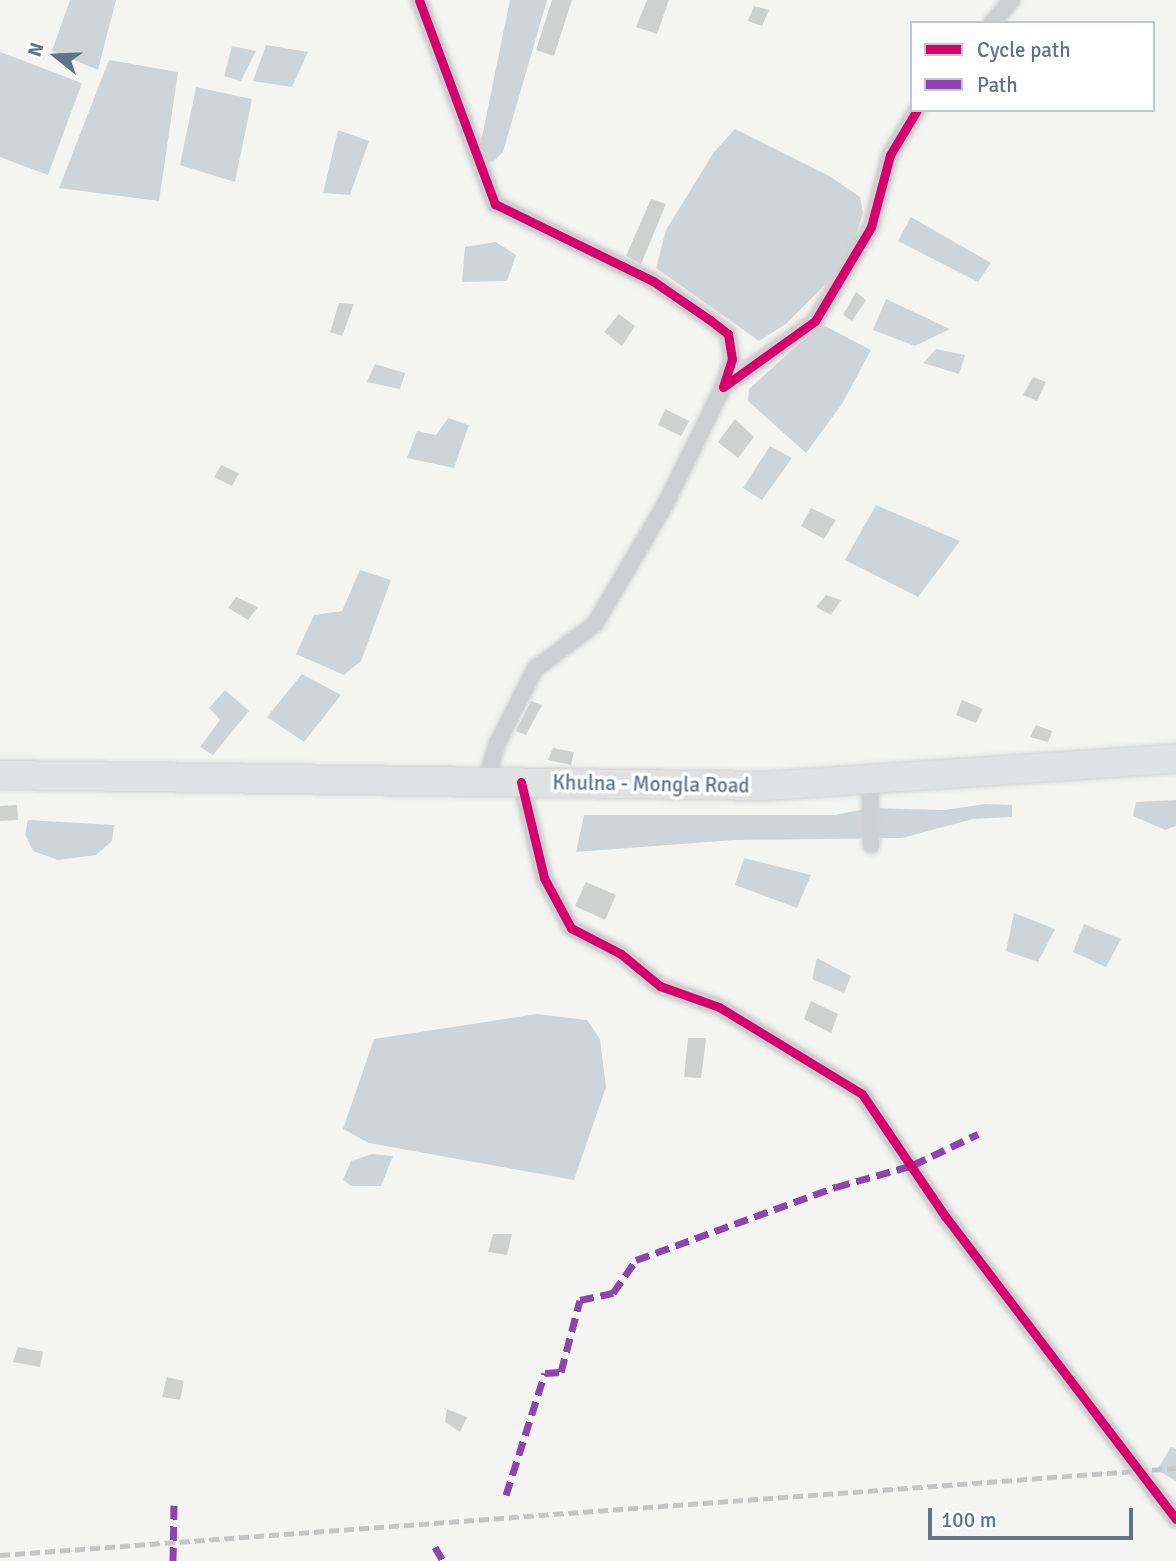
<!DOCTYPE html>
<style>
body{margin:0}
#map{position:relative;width:1176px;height:1561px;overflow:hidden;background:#f4f5f3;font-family:Signika,sans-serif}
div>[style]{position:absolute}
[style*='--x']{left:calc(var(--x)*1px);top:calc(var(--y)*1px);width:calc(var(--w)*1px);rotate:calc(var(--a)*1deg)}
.water>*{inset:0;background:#ced5d9}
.building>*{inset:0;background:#cfd0d0}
.roads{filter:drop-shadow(0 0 2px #cfd1d2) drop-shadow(0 0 2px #cfd1d2)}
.minor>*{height:16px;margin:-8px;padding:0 8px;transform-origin:8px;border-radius:8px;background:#cecfd0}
.trunk>*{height:28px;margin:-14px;padding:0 14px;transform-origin:14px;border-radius:14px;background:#e0e1e2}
.rail>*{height:4.5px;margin-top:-2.25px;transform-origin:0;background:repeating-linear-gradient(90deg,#c4c5c6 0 10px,transparent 0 15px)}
.quiet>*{height:7px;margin-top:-3.5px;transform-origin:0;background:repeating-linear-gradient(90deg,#8e44ad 0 14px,transparent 0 21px)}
.cycleway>*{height:9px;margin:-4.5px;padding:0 4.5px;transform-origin:4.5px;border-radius:4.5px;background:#d6006c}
span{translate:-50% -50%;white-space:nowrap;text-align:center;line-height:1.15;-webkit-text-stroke:7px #fff;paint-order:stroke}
.street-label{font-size:21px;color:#637285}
.legend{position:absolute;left:910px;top:21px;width:245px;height:91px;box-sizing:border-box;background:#fff;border:2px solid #c1c7ce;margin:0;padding:9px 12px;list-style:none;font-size:21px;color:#637285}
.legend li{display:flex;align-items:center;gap:14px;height:35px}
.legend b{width:35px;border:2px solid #c1c7ce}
.north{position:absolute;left:21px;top:21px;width:70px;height:70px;-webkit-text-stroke:5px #fff;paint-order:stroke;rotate:288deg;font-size:19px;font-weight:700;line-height:28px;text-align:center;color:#637285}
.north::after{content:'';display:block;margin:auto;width:24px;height:32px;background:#637285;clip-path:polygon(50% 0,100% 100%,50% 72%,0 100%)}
.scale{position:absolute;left:928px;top:1508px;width:205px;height:32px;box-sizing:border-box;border:4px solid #637285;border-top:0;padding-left:9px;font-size:21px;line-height:24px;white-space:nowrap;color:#637285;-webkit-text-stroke:5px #fff;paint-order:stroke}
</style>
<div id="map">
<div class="water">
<i style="clip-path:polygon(70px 0,116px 0,98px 70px,52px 51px)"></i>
<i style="clip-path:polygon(510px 0,547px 0,503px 152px,493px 162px,486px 161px,480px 147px)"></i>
<i style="clip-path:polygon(266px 45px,308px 52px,292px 87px,253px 81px)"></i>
<i style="clip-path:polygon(232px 46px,256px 51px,241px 81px,224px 76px)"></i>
<i style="clip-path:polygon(0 52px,82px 83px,48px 175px,0 157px)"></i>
<i style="clip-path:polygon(109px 60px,178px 72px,159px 201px,59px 188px)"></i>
<i style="clip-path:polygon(196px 87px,252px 99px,235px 182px,180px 165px)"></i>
<i style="clip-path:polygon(735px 129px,831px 177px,860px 197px,863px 213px,853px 244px,827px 283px,786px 324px,759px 341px,656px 268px,666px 230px,714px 152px)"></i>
<i style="clip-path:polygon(338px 130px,369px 141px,350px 195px,323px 193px)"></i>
<i style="clip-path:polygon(911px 217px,991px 263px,978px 282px,898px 241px)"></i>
<i style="clip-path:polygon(496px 242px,516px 255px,507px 281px,462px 282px,465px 247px)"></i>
<i style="clip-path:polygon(886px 299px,950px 329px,915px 346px,873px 330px)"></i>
<i style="clip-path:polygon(821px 324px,871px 350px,842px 404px,806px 453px,748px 401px,749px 389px)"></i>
<i style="clip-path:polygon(936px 349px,965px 355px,959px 374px,923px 363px)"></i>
<i style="clip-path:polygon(375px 364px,405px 373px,400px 389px,367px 382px)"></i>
<i style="clip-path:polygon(448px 418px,469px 425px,454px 468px,407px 458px,417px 431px,436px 435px)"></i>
<i style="clip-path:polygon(770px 446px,792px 458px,762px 500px,743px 488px)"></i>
<i style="clip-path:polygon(876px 505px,960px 541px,918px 597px,845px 560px)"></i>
<i style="clip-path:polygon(360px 570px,391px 580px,361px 661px,344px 675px,296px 654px,314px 615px,342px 611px)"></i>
<i style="clip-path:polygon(302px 674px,341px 695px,304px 742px,267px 717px)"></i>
<i style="clip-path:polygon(225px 690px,249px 711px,213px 755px,200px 747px,220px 720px,209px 708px)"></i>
<i style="clip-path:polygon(1176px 800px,1176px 826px,1165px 830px,1133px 816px,1136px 802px)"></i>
<i style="clip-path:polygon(985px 804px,1012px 805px,1012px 817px,973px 819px,902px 838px,734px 840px,576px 852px,584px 815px,835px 815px,870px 808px,945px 810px)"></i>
<i style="clip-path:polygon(28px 820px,114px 825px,112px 841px,96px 855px,58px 860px,33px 851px,25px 834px)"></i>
<i style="clip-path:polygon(744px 858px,811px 875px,797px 908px,735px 885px)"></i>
<i style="clip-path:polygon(1014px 913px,1055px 929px,1038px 962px,1006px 951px)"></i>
<i style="clip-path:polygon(1084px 924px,1121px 939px,1106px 967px,1073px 952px)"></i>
<i style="clip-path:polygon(817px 958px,851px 976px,844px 993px,812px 979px)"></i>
<i style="clip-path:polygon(537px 1014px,587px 1020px,600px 1039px,606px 1087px,574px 1180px,369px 1143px,343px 1129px,374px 1039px)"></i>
<i style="clip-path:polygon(372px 1154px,393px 1156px,381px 1186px,351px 1186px,343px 1180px,351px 1161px)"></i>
<i style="clip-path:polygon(1171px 1447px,1176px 1449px,1176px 1481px,1157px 1470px)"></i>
</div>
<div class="building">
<i style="clip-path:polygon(552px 0,572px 0,554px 56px,536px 50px)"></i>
<i style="clip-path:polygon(647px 0,669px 0,657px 34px,636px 27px)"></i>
<i style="clip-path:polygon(754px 6px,769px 10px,762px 26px,748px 21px)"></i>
<i style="clip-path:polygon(651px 199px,666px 204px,641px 264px,626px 256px)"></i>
<i style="clip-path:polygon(856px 292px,866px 300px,852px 321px,843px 315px)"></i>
<i style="clip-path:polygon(339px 303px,354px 304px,342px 336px,330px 332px)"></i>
<i style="clip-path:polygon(619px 314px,635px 326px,622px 346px,604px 332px)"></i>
<i style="clip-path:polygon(1033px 377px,1046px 382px,1037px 401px,1023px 395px)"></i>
<i style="clip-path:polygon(665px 409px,689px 421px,681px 436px,658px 425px)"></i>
<i style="clip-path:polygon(735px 419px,754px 437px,738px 458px,718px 442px)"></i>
<i style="clip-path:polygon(221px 465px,239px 473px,232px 486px,214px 477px)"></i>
<i style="clip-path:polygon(811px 508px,836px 520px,824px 539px,801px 526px)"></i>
<i style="clip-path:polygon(826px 595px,841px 600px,831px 615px,816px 607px)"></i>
<i style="clip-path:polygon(236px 597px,258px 607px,248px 620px,228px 608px)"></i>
<i style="clip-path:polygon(962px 700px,983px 709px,976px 723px,956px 715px)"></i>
<i style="clip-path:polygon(531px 701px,542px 705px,526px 735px,516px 731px)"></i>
<i style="clip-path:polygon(1036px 725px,1052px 731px,1048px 742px,1030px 737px)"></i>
<i style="clip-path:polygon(553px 748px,574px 752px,571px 765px,548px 760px)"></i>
<i style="clip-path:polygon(17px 805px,18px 820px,0 821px,0 806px)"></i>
<i style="clip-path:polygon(586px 882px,616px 895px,605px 920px,575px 906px)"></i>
<i style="clip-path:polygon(811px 1001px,838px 1014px,831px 1033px,804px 1019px)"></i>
<i style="clip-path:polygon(688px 1038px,706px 1038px,701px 1078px,684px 1077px)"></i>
<i style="clip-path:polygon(493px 1234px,512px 1234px,507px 1255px,488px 1252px)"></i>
<i style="clip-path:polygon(18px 1347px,43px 1352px,40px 1367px,13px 1362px)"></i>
<i style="clip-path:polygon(167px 1377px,184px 1381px,180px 1400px,162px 1397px)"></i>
<i style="clip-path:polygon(447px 1409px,467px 1417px,460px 1432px,445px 1422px)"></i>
</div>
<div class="roads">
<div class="minor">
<i style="--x:419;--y:0;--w:218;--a:69.6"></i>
<i style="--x:495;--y:204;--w:176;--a:26"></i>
<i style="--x:653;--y:281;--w:69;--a:34.4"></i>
<i style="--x:710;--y:320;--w:23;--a:38"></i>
<i style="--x:728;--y:334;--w:25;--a:81"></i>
<i style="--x:732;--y:359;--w:29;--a:108"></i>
<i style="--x:723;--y:387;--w:113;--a:-35.7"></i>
<i style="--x:815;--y:321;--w:109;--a:-59.2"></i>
<i style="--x:871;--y:227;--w:74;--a:-75.2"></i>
<i style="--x:890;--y:155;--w:52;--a:-59"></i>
<i style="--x:992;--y:23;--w:30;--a:-49"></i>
<i style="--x:870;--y:779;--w:66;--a:89.1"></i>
<i style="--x:486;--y:782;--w:40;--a:-74"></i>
<i style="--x:497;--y:744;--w:84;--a:-63.1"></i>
<i style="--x:535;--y:669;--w:75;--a:-36.9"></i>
<i style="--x:595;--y:624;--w:140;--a:-59.6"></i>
<i style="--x:666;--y:503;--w:129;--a:-63.8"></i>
<i style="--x:521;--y:782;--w:99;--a:76.5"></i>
<i style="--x:544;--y:878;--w:57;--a:61.6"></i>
<i style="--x:571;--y:928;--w:56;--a:27.5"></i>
<i style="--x:621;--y:954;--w:50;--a:39.4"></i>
<i style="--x:660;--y:986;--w:63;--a:19.6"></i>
<i style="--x:719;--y:1007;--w:167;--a:31.3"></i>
<i style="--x:862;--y:1094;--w:148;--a:55.8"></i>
<i style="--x:945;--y:1216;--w:381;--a:52.7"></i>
</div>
<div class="trunk">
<i style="--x:0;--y:775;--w:765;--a:0.82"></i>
<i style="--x:765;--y:786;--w:412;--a:-3.8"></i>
</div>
</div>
<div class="rail">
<i style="--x:0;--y:1555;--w:1179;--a:-4.23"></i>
</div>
<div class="quiet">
<i style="--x:506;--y:1495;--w:128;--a:-72.3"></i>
<i style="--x:545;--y:1373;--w:16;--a:-4"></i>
<i style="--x:561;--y:1372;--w:74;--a:-75.2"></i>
<i style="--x:580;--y:1300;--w:34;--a:-12"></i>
<i style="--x:613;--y:1293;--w:40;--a:-55.1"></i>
<i style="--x:636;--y:1260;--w:213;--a:-20.1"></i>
<i style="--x:836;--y:1187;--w:80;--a:-15.9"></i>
<i style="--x:913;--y:1165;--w:72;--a:-25.5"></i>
<i style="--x:435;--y:1547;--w:16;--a:60"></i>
<i style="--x:173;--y:1561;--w:56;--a:-89"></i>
</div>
<div class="cycleway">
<i style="--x:419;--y:0;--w:218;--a:69.6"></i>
<i style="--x:495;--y:204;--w:176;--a:26"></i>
<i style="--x:653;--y:281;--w:69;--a:34.4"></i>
<i style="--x:710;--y:320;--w:23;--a:38"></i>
<i style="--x:728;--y:334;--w:25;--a:81"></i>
<i style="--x:732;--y:359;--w:29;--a:108"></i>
<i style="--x:723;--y:387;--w:113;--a:-35.7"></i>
<i style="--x:815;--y:321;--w:109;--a:-59.2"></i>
<i style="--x:871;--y:227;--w:74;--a:-75.2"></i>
<i style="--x:890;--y:155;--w:52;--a:-59"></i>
<i style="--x:521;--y:782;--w:99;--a:76.5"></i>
<i style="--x:544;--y:878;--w:57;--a:61.6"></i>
<i style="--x:571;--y:928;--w:56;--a:27.5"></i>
<i style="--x:621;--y:954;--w:50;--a:39.4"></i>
<i style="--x:660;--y:986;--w:63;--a:19.6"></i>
<i style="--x:719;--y:1007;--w:167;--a:31.3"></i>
<i style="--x:862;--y:1094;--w:148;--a:55.8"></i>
<i style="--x:945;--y:1216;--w:381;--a:52.7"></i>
</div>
<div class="street-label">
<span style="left:651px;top:784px;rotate:1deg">Khulna - Mongla Road</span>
</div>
<ul class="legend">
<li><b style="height:9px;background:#d6006c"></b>Cycle path</li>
<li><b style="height:9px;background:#8e44ad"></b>Path</li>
</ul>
<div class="north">N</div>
<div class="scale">100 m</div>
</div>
